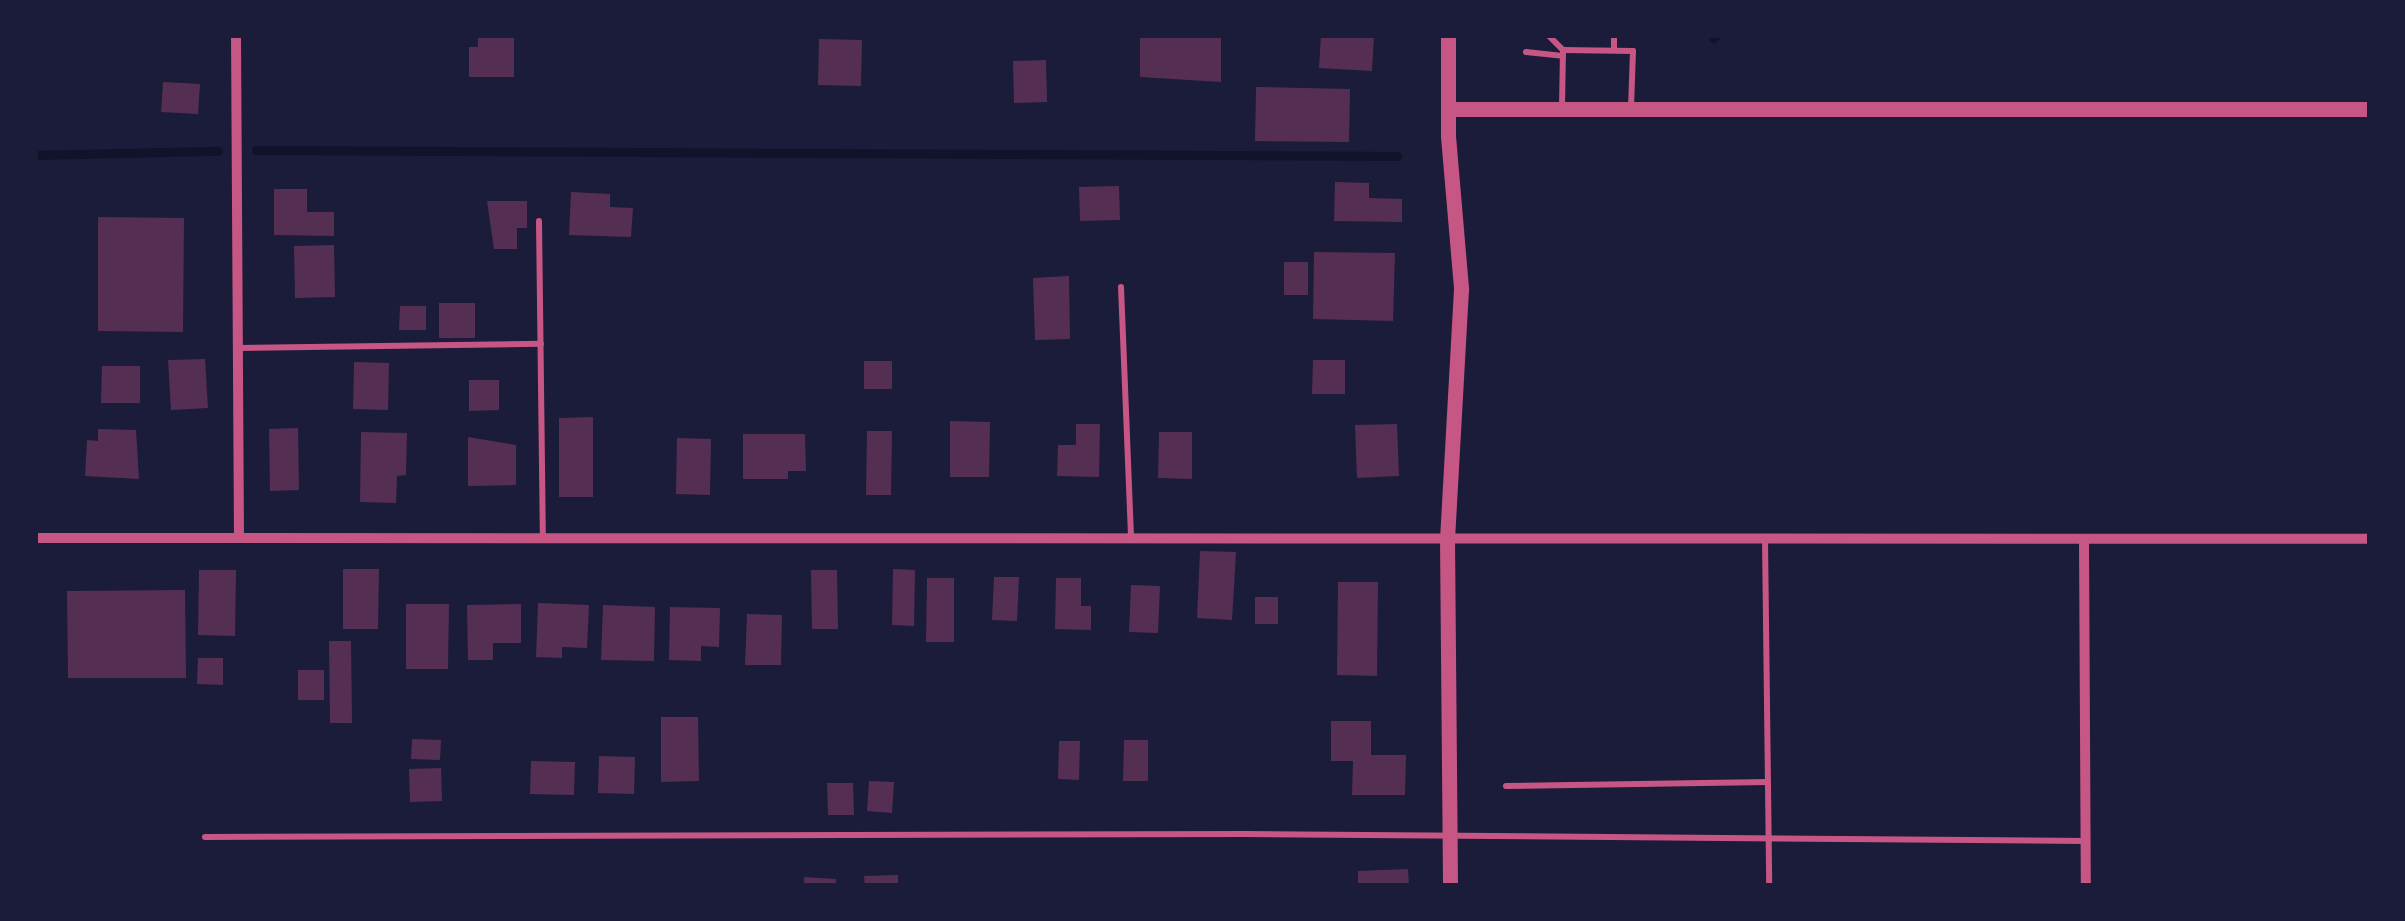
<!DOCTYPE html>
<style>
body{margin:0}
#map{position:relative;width:2405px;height:921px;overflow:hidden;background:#1b1b3a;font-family:Poppins,sans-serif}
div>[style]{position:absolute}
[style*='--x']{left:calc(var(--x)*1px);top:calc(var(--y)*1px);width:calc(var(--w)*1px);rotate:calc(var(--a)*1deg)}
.stream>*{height:9px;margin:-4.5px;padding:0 4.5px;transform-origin:4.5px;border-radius:4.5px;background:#12122b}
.building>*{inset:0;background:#542f53}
.service>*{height:6px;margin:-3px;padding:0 3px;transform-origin:3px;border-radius:3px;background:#c65784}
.minor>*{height:10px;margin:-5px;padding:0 5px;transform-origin:5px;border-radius:5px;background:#c65784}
.tertiary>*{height:15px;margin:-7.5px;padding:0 7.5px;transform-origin:7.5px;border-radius:7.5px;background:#c65784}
span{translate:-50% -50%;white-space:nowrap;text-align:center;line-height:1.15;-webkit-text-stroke:8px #1b1b3a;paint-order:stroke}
.frame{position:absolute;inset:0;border:38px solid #1b1b3a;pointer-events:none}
</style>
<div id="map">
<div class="stream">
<i style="--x:1713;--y:38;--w:5;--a:-37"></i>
<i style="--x:256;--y:150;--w:1141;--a:0.3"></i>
<i style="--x:35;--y:155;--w:183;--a:-1.3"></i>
</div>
<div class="building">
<i style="clip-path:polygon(478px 35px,514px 35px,514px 77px,469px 77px,469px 47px,478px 47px)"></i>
<i style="clip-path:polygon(1140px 35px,1221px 35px,1221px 82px,1140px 77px)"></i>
<i style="clip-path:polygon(1321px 35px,1374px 35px,1372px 71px,1319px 68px)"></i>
<i style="clip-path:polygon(819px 39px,862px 40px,861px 86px,818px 85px)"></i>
<i style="clip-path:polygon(1046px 60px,1047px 102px,1014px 103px,1013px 61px)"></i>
<i style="clip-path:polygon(163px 82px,200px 84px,198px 114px,161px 112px)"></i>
<i style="clip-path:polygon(1256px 87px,1350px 89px,1349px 142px,1255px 141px)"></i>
<i style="clip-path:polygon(1335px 182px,1369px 183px,1369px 198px,1402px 199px,1402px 222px,1334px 221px)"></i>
<i style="clip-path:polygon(1119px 186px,1120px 220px,1080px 221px,1079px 187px)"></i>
<i style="clip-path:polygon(274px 189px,307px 189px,307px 212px,334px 212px,334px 236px,274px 235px)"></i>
<i style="clip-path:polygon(571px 192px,610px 194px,610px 207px,633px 208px,631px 237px,569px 235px)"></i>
<i style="clip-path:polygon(487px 201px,527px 201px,527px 228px,517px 228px,517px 249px,494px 249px)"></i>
<i style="clip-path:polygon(98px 217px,184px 218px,183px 332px,98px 331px)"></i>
<i style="clip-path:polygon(334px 245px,335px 297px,295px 298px,294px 246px)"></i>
<i style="clip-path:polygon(1314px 252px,1395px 253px,1393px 321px,1313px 319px)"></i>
<i style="clip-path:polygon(1284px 262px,1308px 262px,1308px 295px,1284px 295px)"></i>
<i style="clip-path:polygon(1069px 276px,1070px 339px,1035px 340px,1033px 278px)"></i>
<i style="clip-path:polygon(439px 303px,475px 303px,475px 338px,439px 338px)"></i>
<i style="clip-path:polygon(400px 306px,426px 306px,426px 330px,399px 330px)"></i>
<i style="clip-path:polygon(205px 359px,208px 408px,171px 410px,168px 360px)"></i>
<i style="clip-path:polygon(1313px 360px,1345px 360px,1345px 394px,1312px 394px)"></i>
<i style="clip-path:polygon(864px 361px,892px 361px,892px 389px,864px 389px)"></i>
<i style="clip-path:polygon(354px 362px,389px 363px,388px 410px,353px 409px)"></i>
<i style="clip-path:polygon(102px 366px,140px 366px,140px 403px,101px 403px)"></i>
<i style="clip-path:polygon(469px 380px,499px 380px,499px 410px,469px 411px)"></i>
<i style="clip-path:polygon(593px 417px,593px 497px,559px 497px,559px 418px)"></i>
<i style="clip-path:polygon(950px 421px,990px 422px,989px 477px,950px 477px)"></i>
<i style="clip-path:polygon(1076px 424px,1100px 424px,1099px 477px,1057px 476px,1058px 445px,1076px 445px)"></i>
<i style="clip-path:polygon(1397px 424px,1399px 476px,1357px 478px,1355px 425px)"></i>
<i style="clip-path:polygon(298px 428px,299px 490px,270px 491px,269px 429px)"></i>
<i style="clip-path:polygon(98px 429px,136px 430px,139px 479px,85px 476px,87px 440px,98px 441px)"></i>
<i style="clip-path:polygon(867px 431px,892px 431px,891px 495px,866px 495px)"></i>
<i style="clip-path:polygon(361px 432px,407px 433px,406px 475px,397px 476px,396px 503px,360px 502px)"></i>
<i style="clip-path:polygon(1159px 432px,1192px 432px,1192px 479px,1158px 478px)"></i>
<i style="clip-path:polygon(743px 434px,805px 434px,806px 471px,788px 471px,788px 479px,743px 479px)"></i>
<i style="clip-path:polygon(468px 437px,516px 445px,516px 485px,468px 486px)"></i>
<i style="clip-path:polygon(677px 438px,711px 439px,710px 495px,676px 494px)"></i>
<i style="clip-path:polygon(1200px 551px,1236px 552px,1232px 620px,1197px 618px)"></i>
<i style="clip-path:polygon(343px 569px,379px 569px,378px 629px,343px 629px)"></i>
<i style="clip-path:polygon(893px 569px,915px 570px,914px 626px,892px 625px)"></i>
<i style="clip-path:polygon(199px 570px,236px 570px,235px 636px,198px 635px)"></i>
<i style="clip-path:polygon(811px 570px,837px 570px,838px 629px,812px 629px)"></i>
<i style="clip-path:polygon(994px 577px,1019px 577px,1017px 621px,992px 620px)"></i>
<i style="clip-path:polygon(927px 578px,954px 578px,954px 642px,926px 642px)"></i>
<i style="clip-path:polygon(1056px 578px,1081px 578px,1081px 606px,1091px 606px,1091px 630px,1055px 629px)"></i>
<i style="clip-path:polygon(1338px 582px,1378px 582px,1377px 676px,1337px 675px)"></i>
<i style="clip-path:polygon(1131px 585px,1160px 586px,1158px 633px,1129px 632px)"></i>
<i style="clip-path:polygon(185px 590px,186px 678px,68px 678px,67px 591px)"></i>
<i style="clip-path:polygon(1255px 597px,1278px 597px,1278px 624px,1255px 624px)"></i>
<i style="clip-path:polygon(538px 603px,589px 605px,587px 648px,562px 647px,562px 658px,536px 657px)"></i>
<i style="clip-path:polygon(406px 604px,449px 604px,448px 669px,406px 669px)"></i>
<i style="clip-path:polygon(521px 604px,521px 643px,493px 643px,493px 660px,468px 660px,467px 605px)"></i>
<i style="clip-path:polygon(603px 605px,655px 607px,654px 661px,601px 660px)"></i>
<i style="clip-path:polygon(670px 607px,720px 608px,719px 647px,701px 646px,701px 661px,669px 660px)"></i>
<i style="clip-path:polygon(747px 614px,782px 615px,781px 665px,745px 665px)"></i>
<i style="clip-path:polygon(329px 641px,351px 641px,352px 723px,330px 723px)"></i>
<i style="clip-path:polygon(198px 658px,223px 658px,223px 685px,197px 684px)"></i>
<i style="clip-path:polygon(298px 670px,324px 670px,324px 700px,298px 700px)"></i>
<i style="clip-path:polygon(661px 717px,698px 717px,699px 781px,661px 782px)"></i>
<i style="clip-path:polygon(1331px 721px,1371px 721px,1371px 755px,1406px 755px,1405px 795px,1352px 795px,1353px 761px,1331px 761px)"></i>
<i style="clip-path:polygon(412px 739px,441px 740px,440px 760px,411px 759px)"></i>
<i style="clip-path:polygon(1124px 740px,1148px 740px,1148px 781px,1123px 781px)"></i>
<i style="clip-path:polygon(1059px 741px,1080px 741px,1079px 780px,1058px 779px)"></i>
<i style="clip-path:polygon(599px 756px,635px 757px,634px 794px,598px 793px)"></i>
<i style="clip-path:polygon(531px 761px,575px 762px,574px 795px,530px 794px)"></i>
<i style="clip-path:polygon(441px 768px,442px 801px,410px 802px,409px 769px)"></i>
<i style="clip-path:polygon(869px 781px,894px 782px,892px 813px,867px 811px)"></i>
<i style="clip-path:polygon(827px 783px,853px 783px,854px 815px,828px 815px)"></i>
<i style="clip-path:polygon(1408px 869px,1409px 886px,1358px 886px,1358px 871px)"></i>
<i style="clip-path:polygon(898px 875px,898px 886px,865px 886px,864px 876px)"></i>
<i style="clip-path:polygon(804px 877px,836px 879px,836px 886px,804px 886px)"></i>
</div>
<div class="service">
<i style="--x:1548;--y:35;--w:21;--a:45"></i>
<i style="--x:1614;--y:50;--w:15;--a:-90"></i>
<i style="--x:1526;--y:52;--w:37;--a:6"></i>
<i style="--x:1562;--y:107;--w:57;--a:-89"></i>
<i style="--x:1563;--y:50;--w:70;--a:0.8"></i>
<i style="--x:1633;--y:51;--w:58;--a:92"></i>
<i style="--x:539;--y:221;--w:316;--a:89.3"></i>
<i style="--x:1121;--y:287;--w:250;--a:87.7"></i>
<i style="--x:239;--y:348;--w:302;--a:-0.8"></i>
<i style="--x:1765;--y:540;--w:346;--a:89.3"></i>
<i style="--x:1506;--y:786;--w:262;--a:-0.9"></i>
<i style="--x:205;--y:837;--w:1041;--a:-0.17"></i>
<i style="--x:1246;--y:834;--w:840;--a:0.48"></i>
</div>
<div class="minor">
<i style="--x:236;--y:35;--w:503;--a:89.66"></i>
<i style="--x:35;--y:538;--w:2335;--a:0.02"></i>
<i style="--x:2084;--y:539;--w:347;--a:89.7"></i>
</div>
<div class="tertiary">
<i style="--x:1448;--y:35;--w:101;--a:90"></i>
<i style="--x:1448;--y:136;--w:154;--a:85.1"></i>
<i style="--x:1461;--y:289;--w:249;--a:93.2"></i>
<i style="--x:1447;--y:538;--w:348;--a:89.5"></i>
<i style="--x:1448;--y:109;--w:922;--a:0"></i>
</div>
<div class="frame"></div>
</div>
